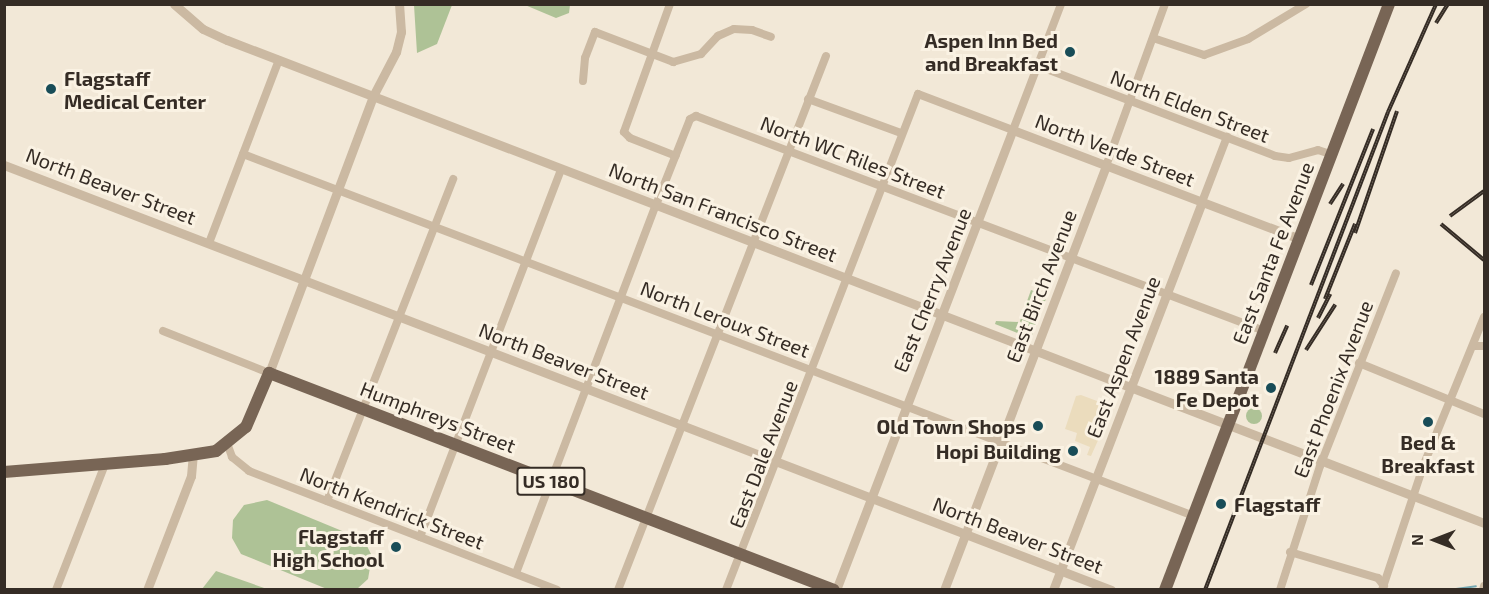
<!DOCTYPE html>
<style>
body{margin:0}
#map{position:relative;width:1489px;height:594px;overflow:hidden;background:#f2e8d7;font-family:"Exo 2",sans-serif}
div>[style]{position:absolute}
[style*='--x']{left:calc(var(--x)*1px);top:calc(var(--y)*1px);width:calc(var(--w)*1px);rotate:calc(var(--a)*1deg)}
.green>*{inset:0;background:#aec296}
.round{border-radius:50%}
.plaza>*{inset:0;background:#ebdcbd}
.stream>*{height:1.5px;margin:-0.75px;padding:0 0.75px;transform-origin:0.75px;border-radius:0.75px;background:#74a7b1}
.minor>*{height:8px;margin:-4px;padding:0 4px;transform-origin:4px;border-radius:4px;background:#cbb9a2}
.tertiary>*{height:9px;margin:-4.5px;padding:0 4.5px;transform-origin:4.5px;border-radius:4.5px;background:#cbb9a2}
.primary>*{height:12px;margin:-6px;padding:0 6px;transform-origin:6px;border-radius:6px;background:#786555}
.rail>*{height:4px;margin-top:-2px;transform-origin:0;background:repeating-linear-gradient(90deg,#faf2e3 0 4.5px,#352c25 0 9px);box-sizing:border-box;border-block:2px solid #352c25}
.dots>*{width:16px;height:16px;translate:-50% -50%;box-sizing:border-box;border:3px solid #faf2e3;border-radius:50%}
span{translate:-50% -50%;white-space:nowrap;text-align:center;line-height:1.15;-webkit-text-stroke:6px #faf2e3;paint-order:stroke}
.shield-label span{padding:2px 4px;background:#faf2e3;border:2px solid;border-radius:4px;-webkit-text-stroke-width:0}
.shield-label{font-size:18px;color:#352c25;font-weight:700}
.poi-label{font-size:20px;color:#352c25;font-weight:700}
.right{translate:-100% -50%;text-align:right}
.left{translate:0 -50%;text-align:left}
.street-label{font-size:20px;color:#352c25}
.frame{position:absolute;inset:0;border:6px solid #352c25;pointer-events:none}
.north{position:absolute;left:1405px;top:510px;width:60px;height:60px;-webkit-text-stroke:4px #faf2e3;paint-order:stroke;rotate:270deg;font-size:16px;font-weight:700;line-height:24px;text-align:center;color:#352c25}
.north::after{content:'';display:block;margin:auto;width:21px;height:27px;background:#352c25;clip-path:polygon(50% 0,100% 100%,50% 72%,0 100%)}
</style>
<div id="map">
<div class="green">
<i style="clip-path:polygon(414px 5px,452px 5px,437px 44px,417px 53px)"></i>
<i style="clip-path:polygon(525px 5px,570px 5px,569px 13px,556px 18px)"></i>
<i style="clip-path:polygon(1031px 290px,1047px 296px,1031px 338px,1020px 321px)"></i>
<i style="clip-path:polygon(996px 321px,1019px 322px,1025px 336px,995px 324px)"></i>
<i class="round" style="left:1246px;top:408px;width:16px;height:16px"></i>
<i style="clip-path:polygon(267px 500px,364px 540px,372px 556px,368px 579px,357px 589px,327px 589px,241px 554px,232px 538px,233px 520px,244px 505px)"></i>
<i style="clip-path:polygon(216px 571px,267px 589px,202px 589px)"></i>
</div>
<div class="plaza">
<i style="clip-path:polygon(1081px 395px,1113px 407px,1091px 456px,1087px 455px,1090px 447px,1075px 441px,1077px 433px,1065px 429px,1076px 396px)"></i>
</div>
<div class="stream">
<i style="--x:1449;--y:590;--w:27;--a:-8"></i>
</div>
<div class="minor">
<i style="--x:670;--y:4;--w:136;--a:109.8"></i>
<i style="--x:624;--y:132;--w:8;--a:45"></i>
<i style="--x:630;--y:138;--w:49;--a:21.4"></i>
<i style="--x:1153;--y:38;--w:54;--a:18.4"></i>
<i style="--x:1204;--y:55;--w:47;--a:-20"></i>
<i style="--x:1248;--y:39;--w:68;--a:-31.1"></i>
<i style="--x:1036;--y:65;--w:256;--a:20.8"></i>
<i style="--x:1275;--y:156;--w:14;--a:8"></i>
<i style="--x:1289;--y:158;--w:30;--a:-15"></i>
<i style="--x:1318;--y:150;--w:16;--a:18"></i>
<i style="--x:583;--y:81;--w:23;--a:-85"></i>
<i style="--x:585;--y:58;--w:28;--a:-69"></i>
<i style="--x:595;--y:32;--w:84;--a:21"></i>
<i style="--x:673;--y:62;--w:29;--a:-16"></i>
<i style="--x:701;--y:54;--w:25;--a:-47"></i>
<i style="--x:718;--y:36;--w:17;--a:-24"></i>
<i style="--x:734;--y:29;--w:18;--a:3"></i>
<i style="--x:752;--y:30;--w:20;--a:20"></i>
<i style="--x:808;--y:99;--w:99;--a:20.1"></i>
<i style="--x:243;--y:154;--w:1018;--a:20.84"></i>
<i style="--x:1106;--y:166;--w:172;--a:-70"></i>
<i style="--x:1202;--y:202;--w:70;--a:-69"></i>
<i style="--x:209;--y:243;--w:196;--a:-69.1"></i>
<i style="--x:163;--y:331;--w:114;--a:21.6"></i>
<i style="--x:1473;--y:346;--w:11;--a:0"></i>
<i style="--x:1359;--y:363;--w:135;--a:22.2"></i>
<i style="--x:227;--y:443;--w:15;--a:70"></i>
<i style="--x:232;--y:457;--w:22;--a:39"></i>
<i style="--x:249;--y:471;--w:330;--a:21.1"></i>
<i style="--x:327;--y:501;--w:346;--a:-68.6"></i>
<i style="--x:420;--y:537;--w:393;--a:-69"></i>
<i style="--x:1290;--y:552;--w:92;--a:16.5"></i>
<i style="--x:1378;--y:578;--w:10;--a:53"></i>
<i style="--x:516;--y:573;--w:394;--a:-69.2"></i>
<i style="--x:656;--y:205;--w:92;--a:-68.4"></i>
<i style="--x:690;--y:119;--w:7;--a:-27"></i>
<i style="--x:696;--y:116;--w:607;--a:20.73"></i>
<i style="--x:56;--y:590;--w:135;--a:-68.7"></i>
<i style="--x:618;--y:590;--w:573;--a:-68.72"></i>
<i style="--x:726;--y:590;--w:532;--a:-68.84"></i>
<i style="--x:918;--y:94;--w:102;--a:20.8"></i>
<i style="--x:1013;--y:130;--w:135;--a:-69.1"></i>
<i style="--x:1280;--y:590;--w:130;--a:-72.1"></i>
<i style="--x:1320;--y:466;--w:207;--a:-68.5"></i>
<i style="--x:1382;--y:590;--w:133;--a:-71.6"></i>
<i style="--x:1424;--y:464;--w:159;--a:-67.8"></i>
<i style="--x:1483;--y:590;--w:4;--a:-76"></i>
</div>
<div class="tertiary">
<i style="--x:174;--y:4;--w:38;--a:41"></i>
<i style="--x:203;--y:29;--w:26;--a:25"></i>
<i style="--x:227;--y:40;--w:1347;--a:21.02"></i>
<i style="--x:4;--y:165;--w:1186;--a:21"></i>
<i style="--x:269;--y:373;--w:296;--a:-69.4"></i>
<i style="--x:373;--y:96;--w:50;--a:-62.4"></i>
<i style="--x:396;--y:52;--w:21;--a:-76"></i>
<i style="--x:401;--y:32;--w:28;--a:-94"></i>
<i style="--x:147;--y:590;--w:122;--a:-68.9"></i>
<i style="--x:191;--y:476;--w:21;--a:-85"></i>
<i style="--x:836;--y:590;--w:493;--a:-69"></i>
<i style="--x:1013;--y:130;--w:307;--a:20.8"></i>
<i style="--x:944;--y:590;--w:454;--a:-69.1"></i>
<i style="--x:1053;--y:590;--w:416;--a:-69"></i>
</div>
<div class="primary">
<i style="--x:4;--y:472;--w:162;--a:-4.6"></i>
<i style="--x:165;--y:459;--w:52;--a:-8.9"></i>
<i style="--x:216;--y:451;--w:38;--a:-39"></i>
<i style="--x:246;--y:427;--w:59;--a:-66.9"></i>
<i style="--x:269;--y:373;--w:605;--a:21.01"></i>
<i style="--x:1165;--y:590;--w:627;--a:-69.08"></i>
</div>
<div class="rail">
<i style="--x:1436;--y:23;--w:22;--a:-58"></i>
<i style="--x:1330;--y:204;--w:24;--a:-57"></i>
<i style="--x:1450;--y:216;--w:42;--a:-36.3"></i>
<i style="--x:1441;--y:224;--w:56;--a:39.9"></i>
<i style="--x:1355;--y:233;--w:129;--a:-71"></i>
<i style="--x:1311;--y:285;--w:168;--a:-68.3"></i>
<i style="--x:1325;--y:299;--w:81;--a:-68.2"></i>
<i style="--x:1318;--y:318;--w:27;--a:-63"></i>
<i style="--x:1306;--y:350;--w:54;--a:-57.2"></i>
<i style="--x:1275;--y:353;--w:30;--a:-66"></i>
<i style="--x:1205;--y:590;--w:512;--a:-69.05"></i>
<i style="--x:1388;--y:112;--w:118;--a:-66"></i>
</div>
<div class="dots">
<i style="left:1070px;top:52px;background:#194d58"></i>
<i style="left:51px;top:89px;background:#194d58"></i>
<i style="left:1271px;top:388px;background:#194d58"></i>
<i style="left:1428px;top:422px;background:#194d58"></i>
<i style="left:1038px;top:426px;background:#194d58"></i>
<i style="left:1073px;top:451px;background:#194d58"></i>
<i style="left:1221px;top:504px;background:#194d58"></i>
<i style="left:396px;top:547px;background:#194d58"></i>
</div>
<div class="shield-label">
<span style="left:551px;top:481px">US 180</span>
</div>
<div class="poi-label">
<span class="right" style="left:1058px;top:52px">Aspen Inn Bed<br>and Breakfast</span>
<span class="left" style="left:64px;top:90px">Flagstaff<br>Medical Center</span>
<span class="right" style="left:1259px;top:388px">1889 Santa<br>Fe Depot</span>
<span class="right" style="left:1026px;top:426px">Old Town Shops</span>
<span style="left:1428px;top:454px">Bed &amp;<br>Breakfast</span>
<span class="right" style="left:1061px;top:451px">Hopi Building</span>
<span class="left" style="left:1234px;top:504px">Flagstaff</span>
<span class="right" style="left:384px;top:548px">Flagstaff<br>High School</span>
</div>
<div class="street-label">
<span style="left:1190px;top:106px;rotate:21deg">North Elden Street</span>
<span style="left:1115px;top:150px;rotate:21deg">North Verde Street</span>
<span style="left:853px;top:157px;rotate:21deg">North WC Riles Street</span>
<span style="left:111px;top:186px;rotate:21deg">North Beaver Street</span>
<span style="left:723px;top:212px;rotate:21deg">North San Francisco Street</span>
<span style="left:1273px;top:253px;rotate:-69deg">East Santa Fe Avenue</span>
<span style="left:1041px;top:286px;rotate:-69deg">East Birch Avenue</span>
<span style="left:932px;top:290px;rotate:-68deg">East Cherry Avenue</span>
<span style="left:725px;top:319px;rotate:21deg">North Leroux Street</span>
<span style="left:1123px;top:357px;rotate:-69deg">East Aspen Avenue</span>
<span style="left:564px;top:361px;rotate:21deg">North Beaver Street</span>
<span style="left:1333px;top:389px;rotate:-69deg">East Phoenix Avenue</span>
<span style="left:438px;top:417px;rotate:21deg">Humphreys Street</span>
<span style="left:763px;top:454px;rotate:-69deg">East Dale Avenue</span>
<span style="left:392px;top:508px;rotate:21deg">North Kendrick Street</span>
<span style="left:1018px;top:535px;rotate:21deg">North Beaver Street</span>
</div>
<div class="frame"></div>
<div class="north">N</div>
</div>
